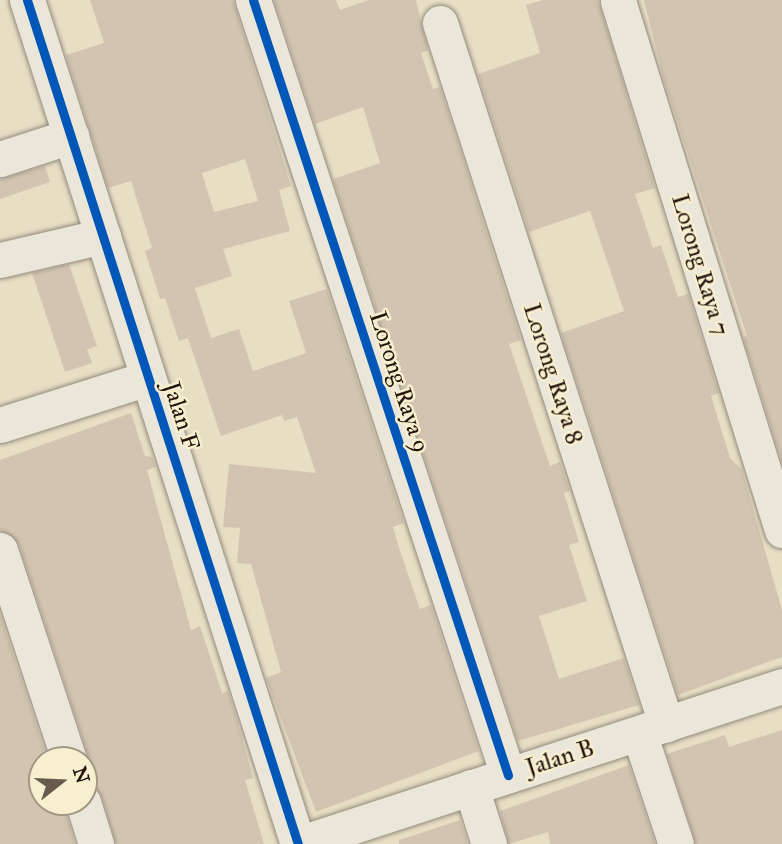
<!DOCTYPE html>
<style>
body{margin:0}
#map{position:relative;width:782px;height:844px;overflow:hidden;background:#e7dec4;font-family:"IM FELL Great Primer",serif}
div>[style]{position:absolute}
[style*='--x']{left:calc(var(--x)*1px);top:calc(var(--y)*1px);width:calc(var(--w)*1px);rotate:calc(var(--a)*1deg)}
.building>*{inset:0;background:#d3c4b1}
.roads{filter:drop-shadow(0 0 2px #928b7c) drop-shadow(0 0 2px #928b7c)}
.minor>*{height:35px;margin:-17.5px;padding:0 17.5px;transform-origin:17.5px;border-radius:17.5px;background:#eae6d9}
.cycleway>*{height:9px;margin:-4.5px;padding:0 4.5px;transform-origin:4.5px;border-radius:4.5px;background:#0057b8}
span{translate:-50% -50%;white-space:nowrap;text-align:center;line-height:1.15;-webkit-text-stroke:5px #f8efd0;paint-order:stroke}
.street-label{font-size:24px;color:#24140c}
.north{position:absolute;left:28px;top:746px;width:70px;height:70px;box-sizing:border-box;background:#f8efd0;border:2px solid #a39782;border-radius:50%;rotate:72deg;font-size:19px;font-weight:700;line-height:28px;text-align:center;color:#24140c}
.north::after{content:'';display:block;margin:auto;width:24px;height:32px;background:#685b4c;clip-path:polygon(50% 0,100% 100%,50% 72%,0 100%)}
</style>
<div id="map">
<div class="building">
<i style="clip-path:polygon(evenodd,90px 0,233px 0,291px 186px,279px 190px,290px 231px,223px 249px,232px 276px,195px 288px,211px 338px,239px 329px,253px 371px,306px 353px,289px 301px,327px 289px,404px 523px,393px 527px,399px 548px,420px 609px,431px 605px,479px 751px,316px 812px,266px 678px,281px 672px,251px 564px,237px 563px,240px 528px,223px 527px,229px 464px,316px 473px,297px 417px,284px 421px,282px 415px,221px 436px,188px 338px,179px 341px,165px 298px,160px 299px,145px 251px,152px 248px,131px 181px,108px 188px,66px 55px,104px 43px,90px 0,245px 159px,258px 201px,214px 212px,202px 173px,245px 159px)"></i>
<i style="clip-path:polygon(274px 0,336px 0,340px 10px,369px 0,416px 0,428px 51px,421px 53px,433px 89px,440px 87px,521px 340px,509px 344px,550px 466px,560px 462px,570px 491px,564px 493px,579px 542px,569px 545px,587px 601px,539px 616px,559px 679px,624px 658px,639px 705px,518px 741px,333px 179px,380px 163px,363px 107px,315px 124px)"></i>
<i style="clip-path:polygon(543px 0,598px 0,655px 188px,635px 194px,653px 248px,661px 245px,678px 297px,688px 294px,719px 393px,711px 396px,730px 458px,742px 470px,782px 610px,782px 657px,678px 695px,561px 333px,624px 311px,590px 211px,529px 232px,478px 74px,540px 53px,526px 5px)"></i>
<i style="clip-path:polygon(644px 0,782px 0,782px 462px,743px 337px,747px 336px,663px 77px)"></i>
<i style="clip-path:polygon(45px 166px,50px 182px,0 199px,0 179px)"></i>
<i style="clip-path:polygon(69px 264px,97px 346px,87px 349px,92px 363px,65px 372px,32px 273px)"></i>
<i style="clip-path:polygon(131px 413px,145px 456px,152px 457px,156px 467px,147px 470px,191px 630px,200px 626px,222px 693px,228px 691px,235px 712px,253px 778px,245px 780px,264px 844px,116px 844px,102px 796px,90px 784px,88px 754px,19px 544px,0 530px,0 460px)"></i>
<i style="clip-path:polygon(0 614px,48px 760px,42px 760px,42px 802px,63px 802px,75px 844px,0 844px)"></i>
<i style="clip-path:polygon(782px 730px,782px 844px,696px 844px,667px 754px,725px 735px,729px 747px)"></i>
<i style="clip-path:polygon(629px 765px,655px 844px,550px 844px,548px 832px,509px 844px,500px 811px)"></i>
<i style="clip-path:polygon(460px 820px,468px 844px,399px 844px,399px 840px)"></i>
</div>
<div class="roads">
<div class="minor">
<i style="--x:27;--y:0;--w:886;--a:72.2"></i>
<i style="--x:253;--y:0;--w:816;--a:71.79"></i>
<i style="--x:618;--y:1;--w:554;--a:72.78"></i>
<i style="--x:440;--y:23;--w:737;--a:72.13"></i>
<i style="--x:0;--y:159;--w:75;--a:-17.9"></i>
<i style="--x:0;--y:260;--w:106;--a:-13.1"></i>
<i style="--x:0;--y:425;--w:155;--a:-17.6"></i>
<i style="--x:0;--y:550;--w:221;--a:71.8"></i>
<i style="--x:639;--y:733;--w:117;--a:71.6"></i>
<i style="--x:471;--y:787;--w:60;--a:72.5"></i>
<i style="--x:83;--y:802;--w:44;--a:72.8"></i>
<i style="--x:298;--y:844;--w:509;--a:-18.08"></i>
</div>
</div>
<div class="cycleway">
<i style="--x:27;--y:0;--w:886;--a:72.2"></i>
<i style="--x:253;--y:0;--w:816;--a:71.79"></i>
</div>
<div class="street-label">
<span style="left:700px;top:265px;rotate:73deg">Lorong Raya 7</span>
<span style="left:553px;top:374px;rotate:72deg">Lorong Raya 8</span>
<span style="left:399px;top:382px;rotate:72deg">Lorong Raya 9</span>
<span style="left:181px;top:416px;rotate:72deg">Jalan F</span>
<span style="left:560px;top:758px;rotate:-18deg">Jalan B</span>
</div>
<div class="north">N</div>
</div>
